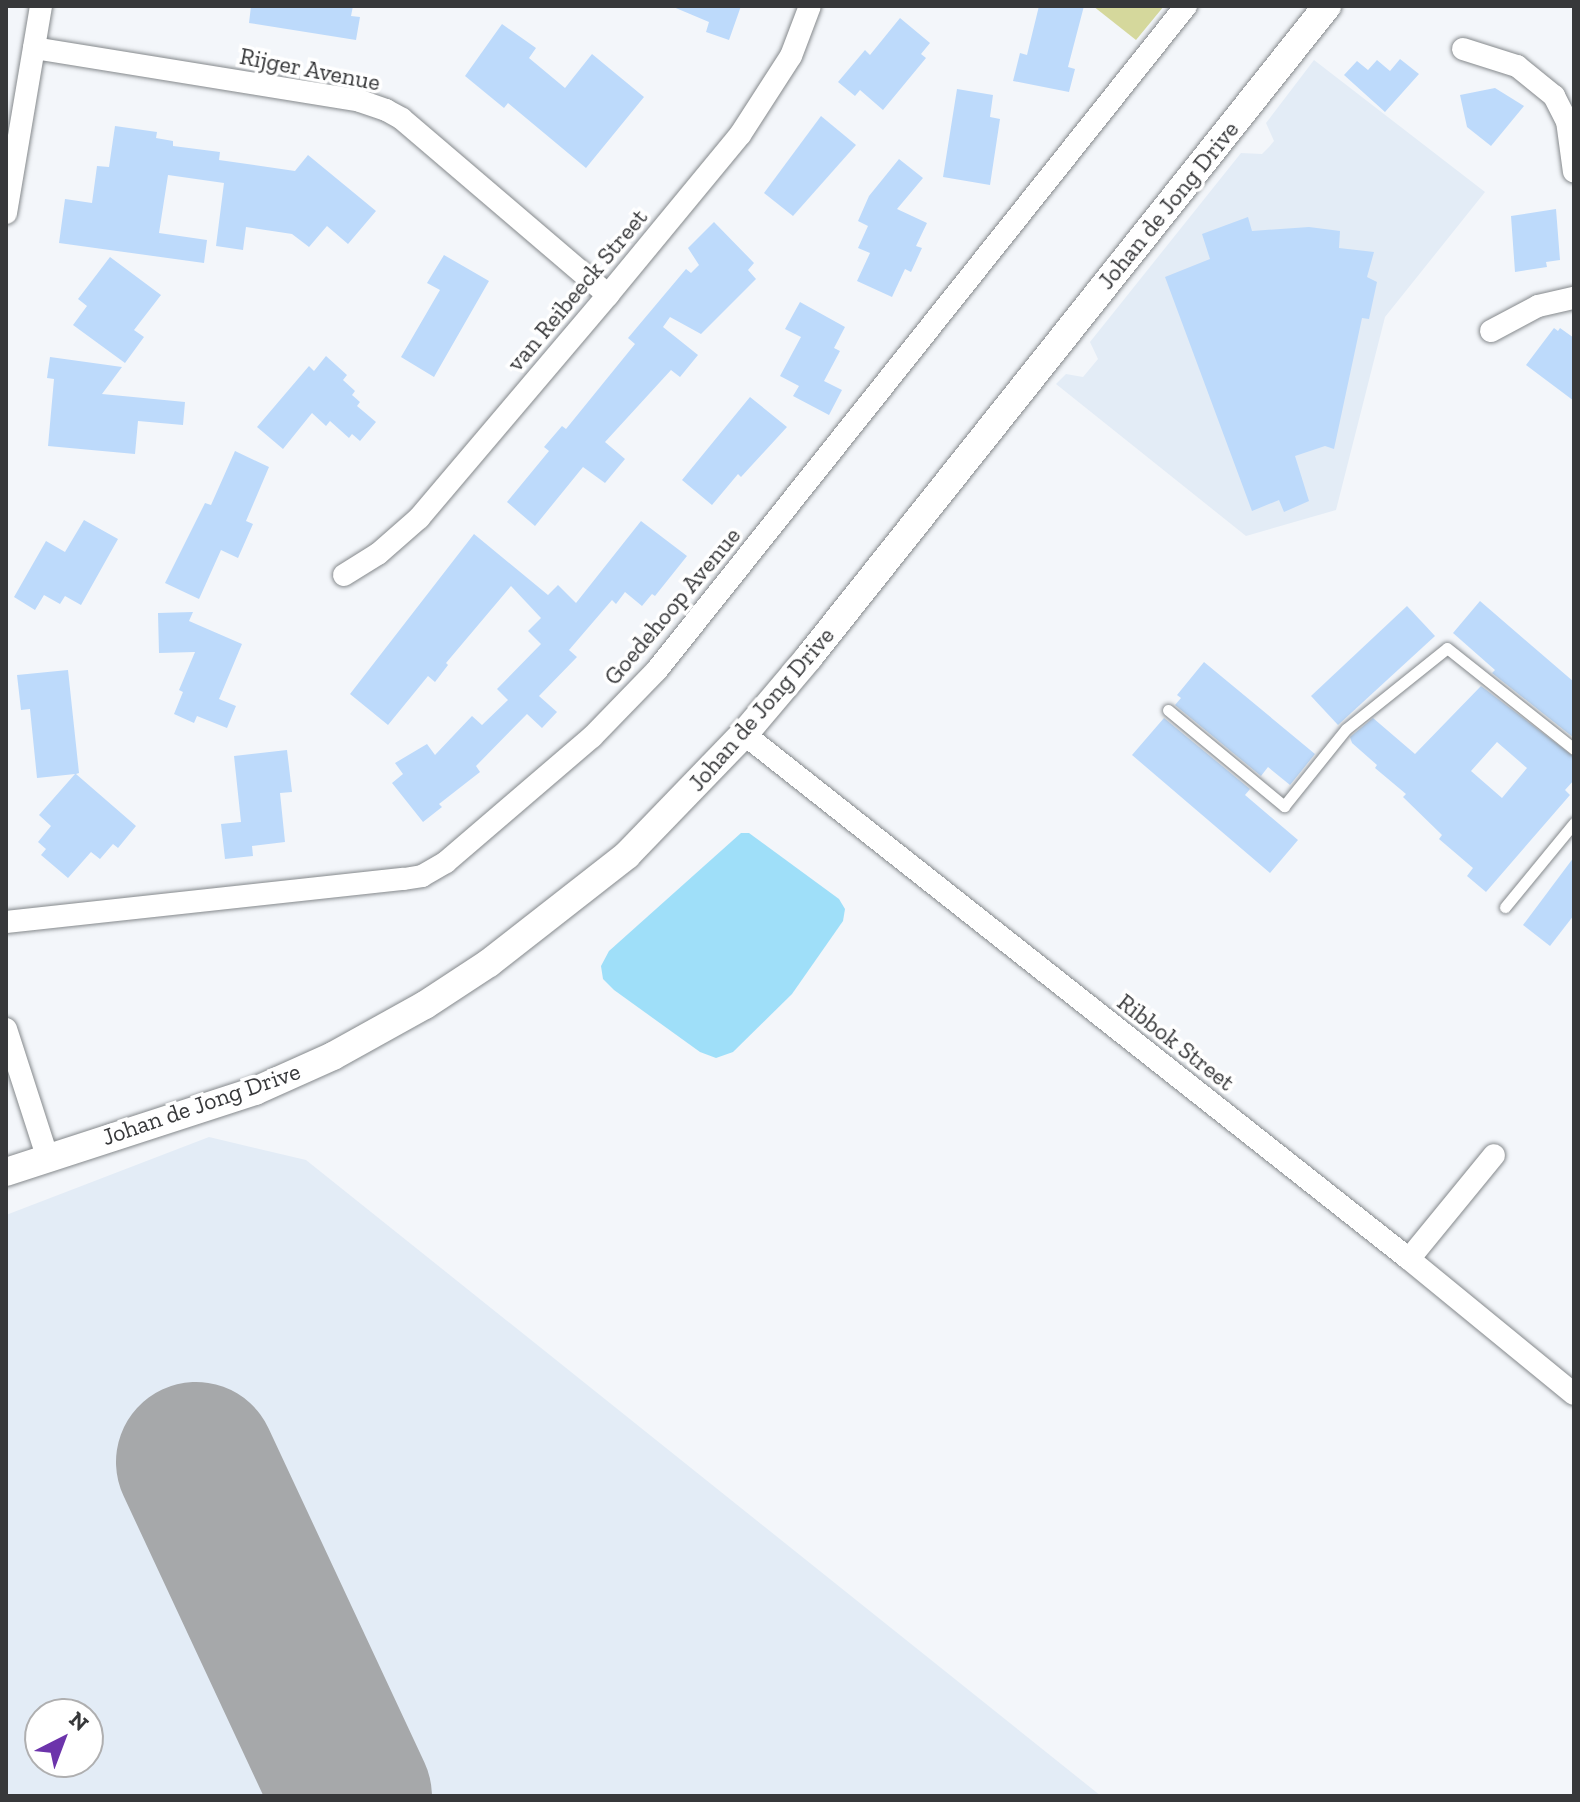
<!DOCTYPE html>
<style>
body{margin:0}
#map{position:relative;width:1580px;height:1802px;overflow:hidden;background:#f3f6fa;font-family:"Zilla Slab",serif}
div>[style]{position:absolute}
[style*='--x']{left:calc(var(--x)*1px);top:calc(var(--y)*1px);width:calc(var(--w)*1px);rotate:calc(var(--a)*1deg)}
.built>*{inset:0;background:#e3ecf6}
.green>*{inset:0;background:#d5d89c}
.water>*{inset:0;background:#9fdff9}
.runway>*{height:160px;margin:-80px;padding:0 80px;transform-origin:80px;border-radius:80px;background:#a6a8aa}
.building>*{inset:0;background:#bddafb}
.roads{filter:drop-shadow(0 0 2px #85898c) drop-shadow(0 0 2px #85898c)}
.service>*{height:11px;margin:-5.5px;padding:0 5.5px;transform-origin:5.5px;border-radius:5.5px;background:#fff}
.minor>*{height:22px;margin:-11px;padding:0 11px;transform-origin:11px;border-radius:11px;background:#fff}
.tertiary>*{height:28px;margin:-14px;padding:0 14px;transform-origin:14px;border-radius:14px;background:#fff}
span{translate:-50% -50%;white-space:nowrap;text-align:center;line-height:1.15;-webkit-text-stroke:7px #fff;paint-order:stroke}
.street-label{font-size:24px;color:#37383a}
.frame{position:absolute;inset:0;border:8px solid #37383a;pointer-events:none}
.north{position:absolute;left:24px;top:1698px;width:80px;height:80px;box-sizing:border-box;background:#fff;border:2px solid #afafb0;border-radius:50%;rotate:42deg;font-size:22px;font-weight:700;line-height:32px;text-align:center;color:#37383a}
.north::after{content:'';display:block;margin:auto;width:28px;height:36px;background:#6c34ab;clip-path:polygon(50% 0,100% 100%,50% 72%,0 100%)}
</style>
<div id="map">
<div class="built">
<i style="clip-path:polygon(1314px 60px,1485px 192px,1385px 317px,1336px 510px,1246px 536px,1056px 384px,1066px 374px,1083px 377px,1098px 359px,1090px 342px,1241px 153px,1262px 154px,1269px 147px,1274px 141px,1266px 123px)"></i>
<i style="clip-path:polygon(evenodd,209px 1137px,306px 1160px,1101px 1796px,6px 1796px,6px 1215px,209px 1137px,40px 1714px,88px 1714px,88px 1762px,40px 1762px,40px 1714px)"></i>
</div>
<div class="green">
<i style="clip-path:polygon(1093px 6px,1164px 6px,1136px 40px)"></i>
</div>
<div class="water">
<i style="clip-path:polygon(741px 833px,749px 833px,839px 899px,845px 909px,843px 921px,792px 994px,733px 1052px,716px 1058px,700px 1052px,614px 990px,603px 979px,601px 966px,609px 951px)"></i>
</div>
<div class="runway">
<i style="--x:196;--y:1462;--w:369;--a:65"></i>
</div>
<div class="building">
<i style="clip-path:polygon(251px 6px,353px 6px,351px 16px,360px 17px,356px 40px,249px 23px)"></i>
<i style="clip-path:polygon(671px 6px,741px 6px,729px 40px,706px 32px,709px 22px)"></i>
<i style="clip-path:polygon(1039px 6px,1084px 6px,1068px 67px,1075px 69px,1069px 92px,1013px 81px,1020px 53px,1027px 55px)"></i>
<i style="clip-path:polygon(900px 18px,930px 43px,921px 54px,926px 58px,883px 110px,860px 90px,855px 96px,838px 82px,865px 50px,870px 55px)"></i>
<i style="clip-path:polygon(502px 24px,536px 48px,529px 58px,565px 88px,592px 54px,644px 97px,586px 168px,508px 103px,504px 108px,465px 76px)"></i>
<i style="clip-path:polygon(1400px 59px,1419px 74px,1385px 112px,1344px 75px,1357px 61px,1368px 70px,1377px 60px,1390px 71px)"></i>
<i style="clip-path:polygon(1495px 88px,1524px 106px,1491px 146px,1467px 127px,1460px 95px)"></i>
<i style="clip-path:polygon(957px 89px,993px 95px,990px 117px,1000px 119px,990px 185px,943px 177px)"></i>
<i style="clip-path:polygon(821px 116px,856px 145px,793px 216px,764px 193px)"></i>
<i style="clip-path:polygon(115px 126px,157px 132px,156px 138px,173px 141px,173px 146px,220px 152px,219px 160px,295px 171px,308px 155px,376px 211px,348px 244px,327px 226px,309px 247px,292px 234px,246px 227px,243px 250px,216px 246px,224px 183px,168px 175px,159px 233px,207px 240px,204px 263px,59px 243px,65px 199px,92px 203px,97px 166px,109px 167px)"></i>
<i style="clip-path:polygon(899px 159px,923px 178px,897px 209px,927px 223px,916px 246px,922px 248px,911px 272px,905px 269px,892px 297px,857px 281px,870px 253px,858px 248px,868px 226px,858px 221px,869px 196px)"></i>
<i style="clip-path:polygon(1556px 209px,1560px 260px,1546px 262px,1547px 267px,1515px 272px,1511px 216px)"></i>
<i style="clip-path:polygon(1248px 217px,1252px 231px,1309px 227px,1340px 231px,1339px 248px,1374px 252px,1367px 277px,1377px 282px,1369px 319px,1362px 318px,1334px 449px,1325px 446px,1295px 456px,1309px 501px,1284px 512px,1279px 500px,1252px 511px,1165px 277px,1210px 259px,1202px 234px)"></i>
<i style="clip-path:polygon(714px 222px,754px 263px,748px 270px,756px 279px,701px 334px,670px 317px,663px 327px,698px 355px,680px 377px,671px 370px,605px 442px,625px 459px,605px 483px,583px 467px,535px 526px,507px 502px,549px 451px,544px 447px,562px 426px,566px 429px,635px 344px,628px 338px,686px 269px,691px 273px,699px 265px,688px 248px)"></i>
<i style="clip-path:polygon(444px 255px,489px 281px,434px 377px,401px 357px,440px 290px,427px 283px)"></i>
<i style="clip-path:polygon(110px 257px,161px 295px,134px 330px,144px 337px,125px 363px,73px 325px,87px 306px,78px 299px)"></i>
<i style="clip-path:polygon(800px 302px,845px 327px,834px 348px,840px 351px,824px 381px,842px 390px,829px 415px,793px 396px,799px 386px,780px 376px,801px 337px,785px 329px)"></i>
<i style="clip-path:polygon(1554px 328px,1558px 331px,1560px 328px,1574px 338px,1574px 401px,1526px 365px)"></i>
<i style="clip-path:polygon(326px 356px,347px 375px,343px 380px,355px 391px,352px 395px,360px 402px,357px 406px,376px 422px,360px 441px,352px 434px,349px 438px,330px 421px,326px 426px,312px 413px,283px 449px,257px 427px,309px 366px,314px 371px)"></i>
<i style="clip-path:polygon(50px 357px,122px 367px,102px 394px,185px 402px,183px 425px,138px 421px,135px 454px,48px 446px,54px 379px,47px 378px)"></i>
<i style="clip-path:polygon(750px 397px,787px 427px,741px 477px,738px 474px,712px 505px,682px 480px)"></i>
<i style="clip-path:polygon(235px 451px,269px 467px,246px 521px,253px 524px,238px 558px,221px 550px,199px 599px,165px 583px,205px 503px,211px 505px)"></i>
<i style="clip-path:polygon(84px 520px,118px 539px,81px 605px,65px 596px,60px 604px,44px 595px,35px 610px,14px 597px,46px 541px,65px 552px)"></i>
<i style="clip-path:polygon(641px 521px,687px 556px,655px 596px,652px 594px,642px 606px,625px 592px,616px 604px,612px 600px,569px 650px,577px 657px,539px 696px,557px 712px,542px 728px,527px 714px,476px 766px,480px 772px,439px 804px,442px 807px,423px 822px,392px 783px,403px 774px,395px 763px,427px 744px,435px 755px,472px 716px,482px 725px,508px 700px,497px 689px,541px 644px,528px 631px,541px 618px,511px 586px,446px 663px,448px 665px,435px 682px,428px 676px,388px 725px,350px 694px,474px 534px,548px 595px,558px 585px,576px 603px)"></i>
<i style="clip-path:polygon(1480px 601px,1574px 682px,1574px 738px,1492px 673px,1495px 670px,1453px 633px)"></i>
<i style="clip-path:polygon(1407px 606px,1435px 636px,1338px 725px,1311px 696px)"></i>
<i style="clip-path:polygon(193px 612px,189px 621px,242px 644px,219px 699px,236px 706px,227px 728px,197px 716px,194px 723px,174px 714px,183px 692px,179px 690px,195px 652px,159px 653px,158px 613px)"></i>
<i style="clip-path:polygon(1204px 662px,1315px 754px,1290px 785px,1268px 767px,1261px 776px,1175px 705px,1181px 698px,1177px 695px)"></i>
<i style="clip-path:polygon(68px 670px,79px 773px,76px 774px,136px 826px,118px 848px,113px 844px,100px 859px,91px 852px,68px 878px,41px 855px,46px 849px,38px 842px,51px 826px,39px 815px,75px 774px,37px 778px,30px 709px,21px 710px,17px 675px)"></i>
<i style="clip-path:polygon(evenodd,1481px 686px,1574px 757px,1574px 780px,1565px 790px,1570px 795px,1486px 892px,1467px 876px,1473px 868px,1439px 839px,1442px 835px,1403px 797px,1406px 794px,1375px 768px,1377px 765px,1352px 743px,1350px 737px,1373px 718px,1415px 754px,1481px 686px,1497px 742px,1527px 768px,1502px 798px,1471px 771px,1497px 742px)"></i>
<i style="clip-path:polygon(1164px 718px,1250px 789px,1245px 795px,1298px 840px,1270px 873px,1132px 755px)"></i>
<i style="clip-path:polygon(287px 750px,292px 792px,280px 793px,285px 842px,252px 846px,253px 856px,225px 859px,221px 824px,241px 822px,234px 756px)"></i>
<i style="clip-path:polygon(1574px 857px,1574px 915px,1550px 946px,1523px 925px)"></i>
</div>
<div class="roads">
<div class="service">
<i style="--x:1168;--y:710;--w:151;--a:39.6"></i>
<i style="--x:1284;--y:806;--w:99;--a:-51.2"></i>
<i style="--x:1346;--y:729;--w:129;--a:-38.7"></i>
<i style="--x:1447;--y:648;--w:162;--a:38.5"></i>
<i style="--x:1505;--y:907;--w:109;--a:-50.6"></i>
</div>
<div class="minor">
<i style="--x:34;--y:48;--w:330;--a:9.2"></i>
<i style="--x:360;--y:101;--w:28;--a:19"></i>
<i style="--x:386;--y:110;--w:18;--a:29"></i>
<i style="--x:402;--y:119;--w:271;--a:40.5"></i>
<i style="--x:1463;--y:49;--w:57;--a:17.5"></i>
<i style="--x:1517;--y:66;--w:48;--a:39"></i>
<i style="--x:1554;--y:96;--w:28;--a:63"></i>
<i style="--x:1567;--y:121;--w:51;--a:82.2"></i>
<i style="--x:6;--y:213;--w:210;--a:-80.4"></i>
<i style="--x:1491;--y:331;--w:53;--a:-28"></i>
<i style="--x:1538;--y:306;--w:37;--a:-13"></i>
<i style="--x:344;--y:575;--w:40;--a:-32"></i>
<i style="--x:378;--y:554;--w:55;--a:-41.3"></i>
<i style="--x:419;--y:518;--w:292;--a:-49.7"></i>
<i style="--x:608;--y:295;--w:207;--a:-50.5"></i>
<i style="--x:740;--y:135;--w:94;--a:-57.2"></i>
<i style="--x:791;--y:56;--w:53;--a:-69.2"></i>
<i style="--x:744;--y:734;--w:847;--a:38.29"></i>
<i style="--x:1409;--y:1259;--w:213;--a:39.3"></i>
<i style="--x:6;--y:922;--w:400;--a:-6.2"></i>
<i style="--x:404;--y:879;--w:18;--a:-9"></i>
<i style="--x:422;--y:876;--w:28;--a:-30"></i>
<i style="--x:446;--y:862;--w:192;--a:-40.6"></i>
<i style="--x:592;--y:737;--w:93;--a:-45.9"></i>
<i style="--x:657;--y:670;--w:849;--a:-51.46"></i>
<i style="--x:6;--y:1029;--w:133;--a:72.1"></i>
<i style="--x:1409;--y:1259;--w:134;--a:-50.7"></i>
</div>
<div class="tertiary">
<i style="--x:6;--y:1172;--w:262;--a:-18"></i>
<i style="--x:255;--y:1091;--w:85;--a:-24.2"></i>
<i style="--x:333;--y:1056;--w:105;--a:-29"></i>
<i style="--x:425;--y:1005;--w:77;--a:-33.3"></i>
<i style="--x:489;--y:963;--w:175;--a:-38"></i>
<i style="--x:627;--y:855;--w:168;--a:-46"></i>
<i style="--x:744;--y:734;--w:101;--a:-49.8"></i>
<i style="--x:809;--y:657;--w:832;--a:-51.49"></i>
</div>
</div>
<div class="street-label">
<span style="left:310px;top:69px;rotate:11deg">Rijger Avenue</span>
<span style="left:1168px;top:205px;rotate:-51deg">Johan de Jong Drive</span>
<span style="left:577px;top:290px;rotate:-50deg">van Reibeeck Street</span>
<span style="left:672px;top:606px;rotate:-50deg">Goedehoop Avenue</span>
<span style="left:761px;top:709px;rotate:-49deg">Johan de Jong Drive</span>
<span style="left:1176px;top:1042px;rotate:38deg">Ribbok Street</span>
<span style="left:201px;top:1104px;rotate:-19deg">Johan de Jong Drive</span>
</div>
<div class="frame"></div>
<div class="north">N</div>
</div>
